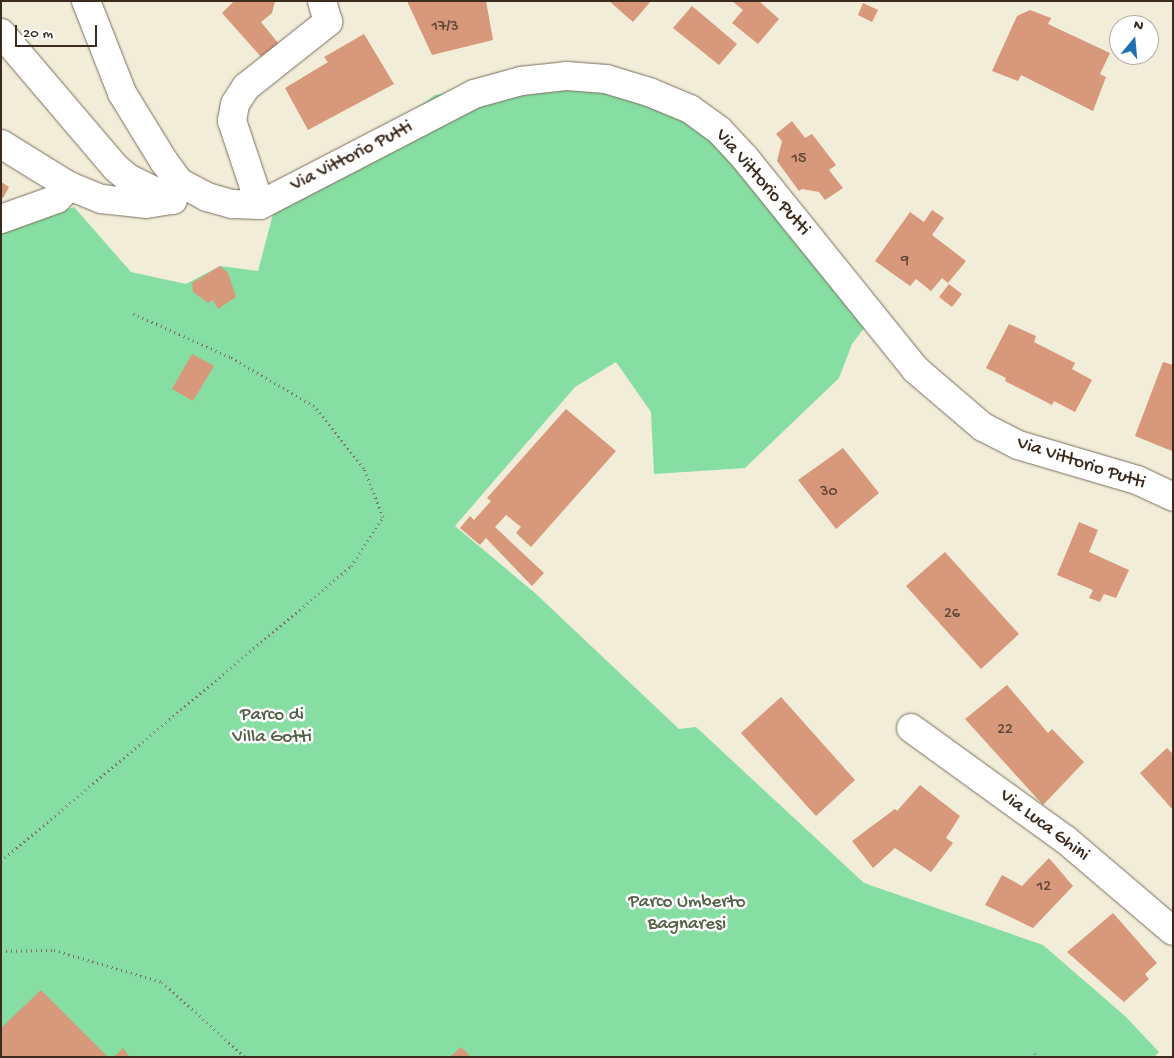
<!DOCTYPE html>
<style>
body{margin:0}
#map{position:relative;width:1174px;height:1058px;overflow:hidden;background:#f1edd8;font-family:"Gochi Hand",sans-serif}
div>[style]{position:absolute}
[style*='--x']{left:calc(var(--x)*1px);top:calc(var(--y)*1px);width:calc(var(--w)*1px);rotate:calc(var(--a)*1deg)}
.green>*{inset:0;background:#86dea2}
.building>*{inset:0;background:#d7987c}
.path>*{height:3px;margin-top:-1.5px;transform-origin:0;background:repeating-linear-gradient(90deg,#7b6e5f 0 1px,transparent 0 5px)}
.roads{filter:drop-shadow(0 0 1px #7b6e5f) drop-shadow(0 0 1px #7b6e5f)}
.minor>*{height:28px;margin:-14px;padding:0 14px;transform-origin:14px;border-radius:14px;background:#fff}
span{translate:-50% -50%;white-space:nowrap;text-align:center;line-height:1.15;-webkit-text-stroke:5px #fff;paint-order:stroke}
.number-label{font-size:16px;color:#624636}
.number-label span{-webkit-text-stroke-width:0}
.street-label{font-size:19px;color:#3b2a1e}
.park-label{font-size:19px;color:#526046}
.frame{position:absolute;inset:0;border:2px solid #3b2a1e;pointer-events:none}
.north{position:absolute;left:1109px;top:15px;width:50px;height:50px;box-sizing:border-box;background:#fff;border:1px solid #b1aaa5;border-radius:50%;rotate:17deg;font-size:14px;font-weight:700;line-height:20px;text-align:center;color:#3b2a1e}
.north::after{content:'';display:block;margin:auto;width:18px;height:22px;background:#1f6fb2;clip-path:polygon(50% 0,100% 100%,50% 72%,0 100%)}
.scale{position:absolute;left:15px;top:25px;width:82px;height:22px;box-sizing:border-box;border:2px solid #3b2a1e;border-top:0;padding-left:6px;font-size:15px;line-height:18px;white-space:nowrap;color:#3b2a1e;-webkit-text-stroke:4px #fff;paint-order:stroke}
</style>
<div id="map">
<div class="green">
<i style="clip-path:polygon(550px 74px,680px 96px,874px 315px,852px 344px,839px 378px,745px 468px,654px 474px,651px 412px,616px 362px,575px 387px,455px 526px,535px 593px,679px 729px,696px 727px,864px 883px,1043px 945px,1125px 1016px,1159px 1052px,1154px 1057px,1px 1057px,1px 231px,74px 207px,131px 272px,186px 284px,220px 266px,258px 271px,278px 195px,310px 186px,435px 95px)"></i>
</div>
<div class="building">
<i style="clip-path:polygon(234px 1px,275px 1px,272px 13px,261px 22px,279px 44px,262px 58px,222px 13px)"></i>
<i style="clip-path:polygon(407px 1px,486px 1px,493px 40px,432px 55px)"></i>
<i style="clip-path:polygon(609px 1px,651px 1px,633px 22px)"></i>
<i style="clip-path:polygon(732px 1px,759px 1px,779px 19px,758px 44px,732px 23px,743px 10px)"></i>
<i style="clip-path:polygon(863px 3px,878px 10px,872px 22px,858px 15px)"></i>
<i style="clip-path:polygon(692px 6px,737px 44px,719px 65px,673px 28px)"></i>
<i style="clip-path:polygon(1030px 10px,1051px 18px,1048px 24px,1110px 53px,1100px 74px,1106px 77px,1093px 111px,1021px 75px,1018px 81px,992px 71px,1017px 16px)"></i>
<i style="clip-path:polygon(364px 34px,394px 84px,308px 130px,285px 88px,328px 62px,324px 57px)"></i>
<i style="clip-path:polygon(792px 121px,805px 138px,812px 134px,836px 165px,829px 170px,843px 188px,825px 200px,819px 192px,802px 189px,799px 191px,777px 161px,782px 141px,776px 134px)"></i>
<i style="clip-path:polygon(1px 182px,9px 187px,3px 198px,1px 197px)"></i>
<i style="clip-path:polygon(932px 210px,944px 218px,932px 235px,966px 261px,948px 283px,942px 278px,931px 291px,916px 279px,910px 286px,875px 261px,910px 212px,924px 222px)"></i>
<i style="clip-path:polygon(220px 266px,228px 273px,236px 297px,218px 309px,213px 300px,208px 303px,193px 292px,192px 283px)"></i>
<i style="clip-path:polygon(949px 284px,962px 294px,952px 307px,939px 297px)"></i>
<i style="clip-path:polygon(1009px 324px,1036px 336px,1034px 342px,1075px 363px,1072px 369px,1092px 380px,1075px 412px,1054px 401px,1052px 405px,1005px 381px,1006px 378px,986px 368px)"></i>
<i style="clip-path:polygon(192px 354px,214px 366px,193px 401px,172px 389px)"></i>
<i style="clip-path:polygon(1163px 362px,1173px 365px,1172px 451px,1135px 436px)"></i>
<i style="clip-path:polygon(566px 409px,616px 451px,531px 547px,516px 533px,521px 527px,506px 515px,495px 527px,544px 573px,532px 586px,486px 538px,480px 545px,460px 528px,470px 516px,474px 520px,491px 501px,487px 498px)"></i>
<i style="clip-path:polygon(843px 448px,879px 493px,836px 529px,798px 480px)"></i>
<i style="clip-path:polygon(1079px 522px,1098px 530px,1089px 552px,1129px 570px,1116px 598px,1104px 594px,1100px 602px,1089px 598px,1093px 590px,1057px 575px)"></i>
<i style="clip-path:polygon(945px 552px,1019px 634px,981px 669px,906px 586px)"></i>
<i style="clip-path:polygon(1007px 685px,1048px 733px,1052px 729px,1084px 762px,1043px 805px,965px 719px)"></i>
<i style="clip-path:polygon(781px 697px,855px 780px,816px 816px,741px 733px)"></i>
<i style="clip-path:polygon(1167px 748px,1173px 754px,1173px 810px,1140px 773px)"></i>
<i style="clip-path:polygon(920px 785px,960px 816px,946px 838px,953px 843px,931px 872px,895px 848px,873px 868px,852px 841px,895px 809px,897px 811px)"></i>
<i style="clip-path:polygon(1049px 858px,1073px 886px,1033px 928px,985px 905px,1002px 875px,1022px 886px)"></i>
<i style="clip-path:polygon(1113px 913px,1157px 963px,1145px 974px,1149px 979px,1124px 1002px,1067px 952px)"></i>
<i style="clip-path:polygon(41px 990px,108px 1057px,1px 1057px,1px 1028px)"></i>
<i style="clip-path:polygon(461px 1047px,471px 1057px,450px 1057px)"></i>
<i style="clip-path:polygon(123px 1048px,130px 1057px,114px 1057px)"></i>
</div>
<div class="path">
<i style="--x:1;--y:861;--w:458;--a:-40.1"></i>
<i style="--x:351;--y:566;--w:59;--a:-56.9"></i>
<i style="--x:383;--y:517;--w:53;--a:-111.2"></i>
<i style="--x:364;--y:468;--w:80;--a:-128.9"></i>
<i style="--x:314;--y:406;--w:97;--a:-149.7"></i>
<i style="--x:230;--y:357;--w:107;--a:-155.8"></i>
<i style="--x:1;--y:951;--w:53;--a:-1.1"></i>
<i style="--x:54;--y:950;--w:113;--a:16.5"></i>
<i style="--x:162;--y:982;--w:112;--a:42.1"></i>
<i style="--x:1035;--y:1053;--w:4;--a:76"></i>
</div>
<div class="roads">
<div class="minor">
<i style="--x:86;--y:1;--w:99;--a:68.6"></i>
<i style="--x:122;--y:93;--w:79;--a:58.5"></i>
<i style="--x:163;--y:160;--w:27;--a:54"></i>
<i style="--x:179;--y:182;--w:32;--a:28"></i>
<i style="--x:207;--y:197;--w:26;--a:16"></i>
<i style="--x:232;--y:204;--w:28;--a:2"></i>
<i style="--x:260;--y:205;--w:241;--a:-27.4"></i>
<i style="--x:474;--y:94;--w:49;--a:-15.5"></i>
<i style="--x:521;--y:81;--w:45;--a:-6.3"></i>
<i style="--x:566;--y:76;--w:40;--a:4.3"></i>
<i style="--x:606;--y:79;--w:45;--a:16.8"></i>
<i style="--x:649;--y:92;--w:44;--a:22.5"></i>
<i style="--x:690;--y:109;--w:36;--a:36"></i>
<i style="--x:719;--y:130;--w:38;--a:47"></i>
<i style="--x:745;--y:158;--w:271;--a:51.1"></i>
<i style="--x:915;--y:369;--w:89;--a:40.5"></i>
<i style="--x:983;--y:427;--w:39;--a:27"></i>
<i style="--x:1018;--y:445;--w:124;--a:16.4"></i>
<i style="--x:1137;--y:480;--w:40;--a:25"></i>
<i style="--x:1;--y:33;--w:177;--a:49.6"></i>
<i style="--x:116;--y:168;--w:16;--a:40"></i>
<i style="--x:128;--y:178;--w:50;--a:26.1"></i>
<i style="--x:1;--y:144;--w:80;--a:31.7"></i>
<i style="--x:69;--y:186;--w:35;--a:22"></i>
<i style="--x:101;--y:199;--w:45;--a:6.3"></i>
<i style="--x:146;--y:204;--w:24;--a:-9"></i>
<i style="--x:260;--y:205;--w:89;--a:-108.4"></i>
<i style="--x:232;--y:121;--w:17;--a:-80"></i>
<i style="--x:235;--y:104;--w:20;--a:-57"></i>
<i style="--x:246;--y:87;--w:105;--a:-38.4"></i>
<i style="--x:328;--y:22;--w:22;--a:-106"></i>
<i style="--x:1;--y:219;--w:59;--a:-19.7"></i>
<i style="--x:57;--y:199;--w:18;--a:-47"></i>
<i style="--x:911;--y:728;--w:191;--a:35.9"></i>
<i style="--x:1066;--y:840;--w:140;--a:40.4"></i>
</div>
</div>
<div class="number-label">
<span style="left:445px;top:28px">17/3</span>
<span style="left:799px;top:160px">15</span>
<span style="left:905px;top:262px">9</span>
<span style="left:829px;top:493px">30</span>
<span style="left:952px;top:615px">26</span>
<span style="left:1005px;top:731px">22</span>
<span style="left:1044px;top:888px">12</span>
</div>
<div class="street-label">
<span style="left:352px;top:157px;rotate:-27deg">Via Vittorio Putti</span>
<span style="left:762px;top:183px;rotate:49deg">Via Vittorio Putti</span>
<span style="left:1081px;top:464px;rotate:18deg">Via Vittorio Putti</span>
<span style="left:1044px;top:826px;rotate:37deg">Via Luca Ghini</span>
</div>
<div class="park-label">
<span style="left:272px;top:727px">Parco di<br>Villa Gotti</span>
<span style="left:687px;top:914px">Parco Umberto<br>Bagnaresi</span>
</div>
<div class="frame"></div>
<div class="north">N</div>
<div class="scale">20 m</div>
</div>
